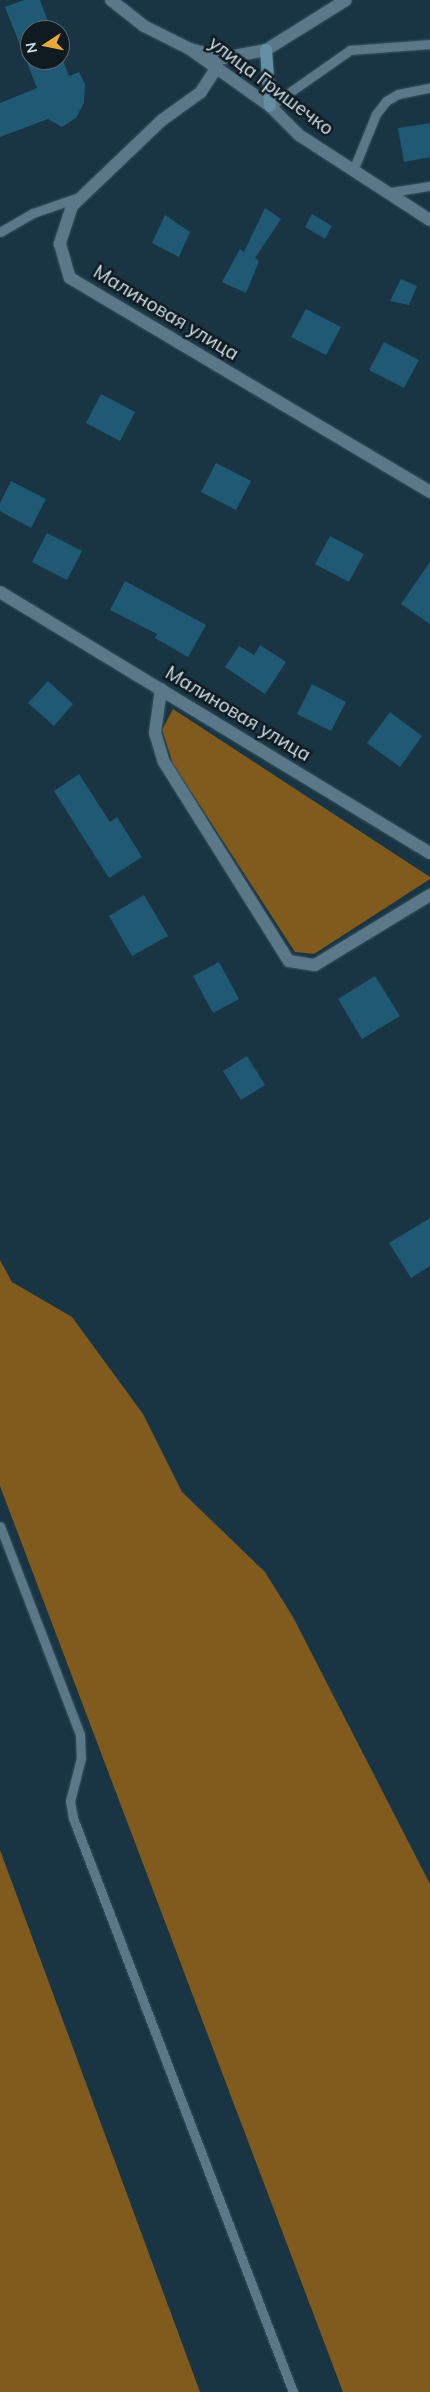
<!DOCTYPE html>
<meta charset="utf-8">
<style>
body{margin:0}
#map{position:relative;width:430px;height:2392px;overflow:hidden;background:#193543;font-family:Mulish,sans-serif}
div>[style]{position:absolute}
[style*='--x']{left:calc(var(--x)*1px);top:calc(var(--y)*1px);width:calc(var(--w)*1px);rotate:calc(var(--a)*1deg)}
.forest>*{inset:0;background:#805b1d}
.building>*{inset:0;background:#1f5973}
.roads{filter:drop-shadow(0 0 1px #3b535f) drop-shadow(0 0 1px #3b535f)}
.lane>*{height:9px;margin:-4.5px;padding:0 4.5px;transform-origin:4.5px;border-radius:4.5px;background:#5a7888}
.street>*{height:12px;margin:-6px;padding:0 6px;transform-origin:6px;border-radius:6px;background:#5a7888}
.secondary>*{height:12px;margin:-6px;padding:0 6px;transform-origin:6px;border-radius:6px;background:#638fa5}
span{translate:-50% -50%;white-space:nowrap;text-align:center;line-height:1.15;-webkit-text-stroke:5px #0f1b21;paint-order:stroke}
.street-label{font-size:19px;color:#d1e1ea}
.north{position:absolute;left:20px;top:20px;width:50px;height:50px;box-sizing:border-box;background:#0f1b21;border:1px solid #5d6a71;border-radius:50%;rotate:259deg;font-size:14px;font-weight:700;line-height:20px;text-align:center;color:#d1e1ea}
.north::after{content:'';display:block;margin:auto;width:18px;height:22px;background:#eba939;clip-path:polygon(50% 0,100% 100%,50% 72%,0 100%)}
</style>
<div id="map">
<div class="forest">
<i style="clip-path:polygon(173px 709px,430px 877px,430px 879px,314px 954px,295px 952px,173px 764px,162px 730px)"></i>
<i style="clip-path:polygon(0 1260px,12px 1282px,72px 1317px,143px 1414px,182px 1492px,265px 1572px,293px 1617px,430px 1884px,430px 2392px,343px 2392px,0 1486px)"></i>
<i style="clip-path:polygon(0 1850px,200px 2392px,0 2392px)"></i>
</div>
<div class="building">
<i style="clip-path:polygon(24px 0,40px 0,51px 30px,30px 30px,30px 60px,63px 60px,69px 76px,79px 72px,85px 84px,84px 103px,76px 118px,62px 127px,48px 119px,0 137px,0 103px,37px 88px,5px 7px)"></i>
<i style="clip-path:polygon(430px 123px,430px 157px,404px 162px,398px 128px)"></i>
<i style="clip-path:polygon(265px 208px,281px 219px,255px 258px,259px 261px,246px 293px,222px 282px,240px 249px,244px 252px)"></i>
<i style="clip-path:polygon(312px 214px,332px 226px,325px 239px,305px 227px)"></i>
<i style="clip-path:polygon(165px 215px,190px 232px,179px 257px,152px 243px)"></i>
<i style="clip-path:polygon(401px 279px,417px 286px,409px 305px,390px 301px)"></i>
<i style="clip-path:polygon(306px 309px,341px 327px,326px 355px,291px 337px)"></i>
<i style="clip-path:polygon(384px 342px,419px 360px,404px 388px,369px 370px)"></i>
<i style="clip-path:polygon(101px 394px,135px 412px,120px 441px,86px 423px)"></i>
<i style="clip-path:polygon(216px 463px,251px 481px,236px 510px,201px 492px)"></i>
<i style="clip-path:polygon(11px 481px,46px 499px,31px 528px,0 511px,0 503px)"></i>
<i style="clip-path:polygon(47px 533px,82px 551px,67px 580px,32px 562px)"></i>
<i style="clip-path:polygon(330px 536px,364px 554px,349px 582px,315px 564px)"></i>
<i style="clip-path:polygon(430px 562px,430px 624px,401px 604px)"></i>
<i style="clip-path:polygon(125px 581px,206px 625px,188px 657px,155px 638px,157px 634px,110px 610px)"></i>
<i style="clip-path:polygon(260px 645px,286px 662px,265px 694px,225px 667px,239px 646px,254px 655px)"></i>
<i style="clip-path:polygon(48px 681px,73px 704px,54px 726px,28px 703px)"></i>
<i style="clip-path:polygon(312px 684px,346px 702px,331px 731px,297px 714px)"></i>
<i style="clip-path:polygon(390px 712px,422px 736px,400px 767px,367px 743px)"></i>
<i style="clip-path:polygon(79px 774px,110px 822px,117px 817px,142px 857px,109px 878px,54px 791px)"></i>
<i style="clip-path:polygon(144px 895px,168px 936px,132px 956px,109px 916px)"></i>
<i style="clip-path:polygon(219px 962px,239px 999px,213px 1013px,193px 976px)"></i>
<i style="clip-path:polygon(375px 976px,400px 1016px,362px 1039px,338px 999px)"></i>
<i style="clip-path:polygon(247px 1056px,265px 1085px,241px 1100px,223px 1071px)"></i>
<i style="clip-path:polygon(430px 1218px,430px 1266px,411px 1278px,389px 1243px)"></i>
</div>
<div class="roads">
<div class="lane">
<i style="--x:270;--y:106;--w:98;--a:-35"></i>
<i style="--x:350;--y:50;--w:80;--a:-4.3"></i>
<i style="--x:354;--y:168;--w:58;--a:-67.8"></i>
<i style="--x:376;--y:114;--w:16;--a:-52"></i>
<i style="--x:386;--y:101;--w:14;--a:-30"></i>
<i style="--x:398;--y:94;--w:33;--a:-11"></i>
<i style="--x:391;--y:192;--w:39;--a:-9"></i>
<i style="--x:0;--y:232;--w:38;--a:-30"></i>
<i style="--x:33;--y:213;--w:49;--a:-19.2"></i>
<i style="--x:0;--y:1526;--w:223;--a:69"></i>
<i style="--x:80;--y:1734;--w:24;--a:88"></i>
<i style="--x:81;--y:1758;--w:44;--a:104.3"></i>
<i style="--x:70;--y:1801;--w:17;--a:80"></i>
<i style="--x:73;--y:1818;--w:615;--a:69.03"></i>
</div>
<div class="street">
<i style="--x:111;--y:0;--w:42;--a:38.2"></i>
<i style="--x:144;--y:26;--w:51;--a:26.6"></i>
<i style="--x:190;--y:49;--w:35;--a:15"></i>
<i style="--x:224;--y:58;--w:43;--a:-10.8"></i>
<i style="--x:266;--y:50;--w:94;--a:-32"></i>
<i style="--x:190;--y:49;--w:98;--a:35.5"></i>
<i style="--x:270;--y:106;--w:41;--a:45"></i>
<i style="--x:299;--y:135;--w:156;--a:33"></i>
<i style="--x:217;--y:67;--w:30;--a:123"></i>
<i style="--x:201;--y:92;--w:49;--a:144.1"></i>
<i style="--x:161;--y:121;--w:123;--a:136.3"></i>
<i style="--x:72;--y:206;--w:40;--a:108"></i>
<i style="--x:60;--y:244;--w:35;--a:74"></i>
<i style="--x:70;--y:278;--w:419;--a:30.7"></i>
<i style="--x:0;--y:592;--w:503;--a:31.26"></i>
<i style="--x:161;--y:689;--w:44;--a:97.8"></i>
<i style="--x:155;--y:733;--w:30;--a:73"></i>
<i style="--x:164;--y:762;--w:235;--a:57.9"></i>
<i style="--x:289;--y:961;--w:26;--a:9"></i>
<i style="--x:315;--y:965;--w:135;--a:-31.3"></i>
</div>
<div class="secondary">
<i style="--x:266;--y:50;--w:56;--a:85.9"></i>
</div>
</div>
<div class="street-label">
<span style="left:271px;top:86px;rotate:37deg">улица Гришечко</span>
<span style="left:166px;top:313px;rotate:31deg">Малиновая улица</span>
<span style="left:238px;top:714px;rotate:31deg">Малиновая улица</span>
</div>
<div class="north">N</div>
</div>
